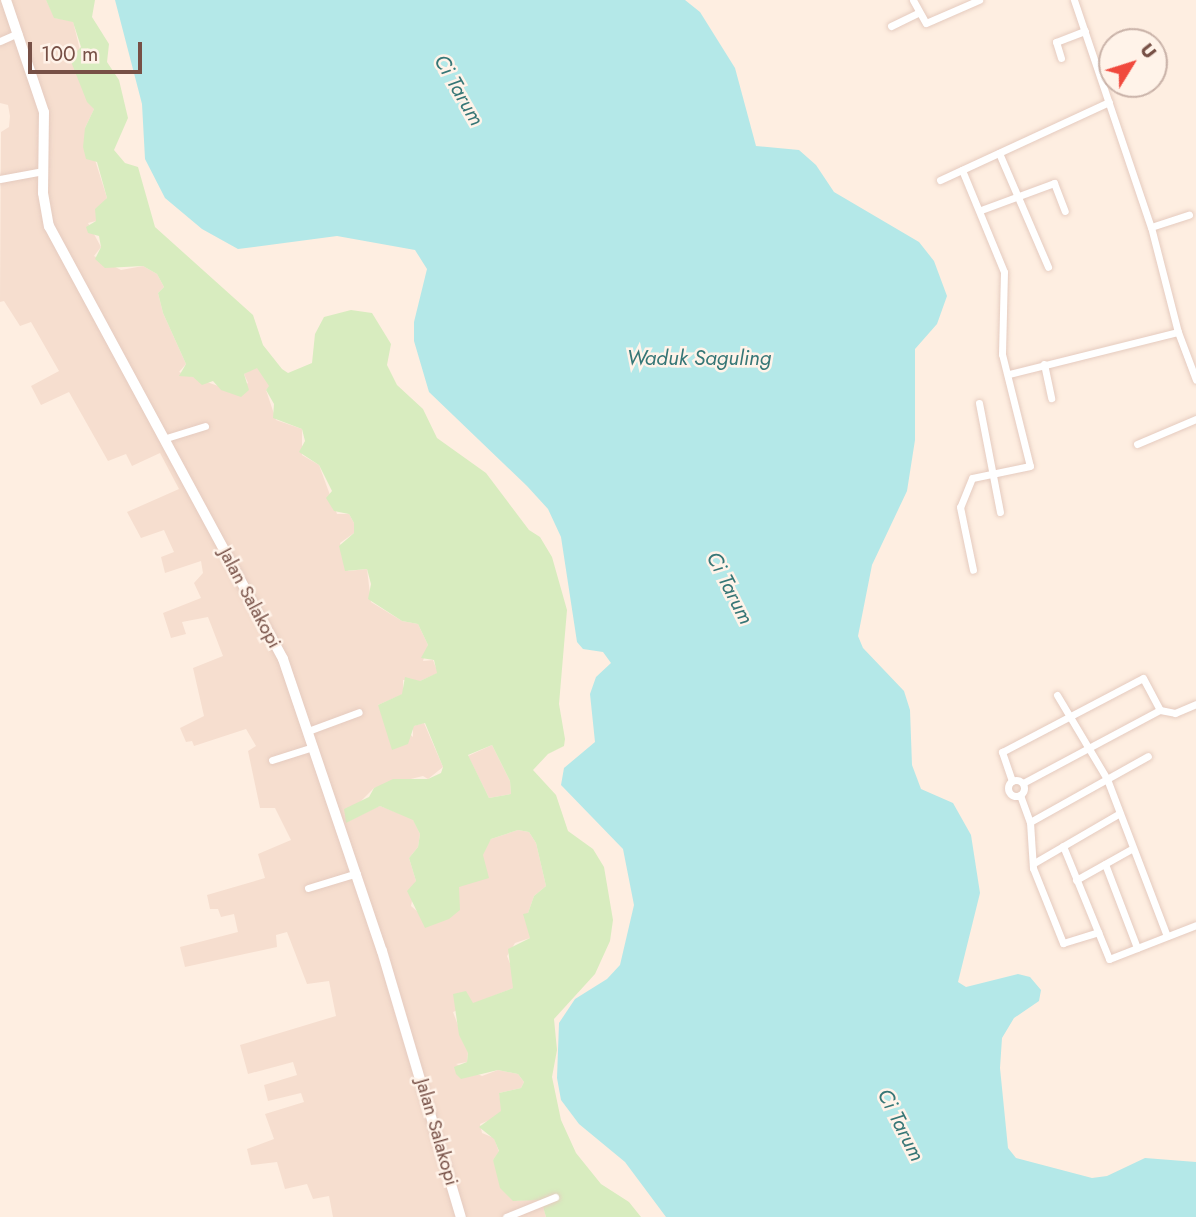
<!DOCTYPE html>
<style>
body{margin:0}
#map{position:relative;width:1196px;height:1217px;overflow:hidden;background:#feeee1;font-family:Jost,sans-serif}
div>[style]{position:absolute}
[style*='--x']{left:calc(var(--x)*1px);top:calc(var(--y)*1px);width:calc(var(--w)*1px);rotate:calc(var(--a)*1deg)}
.residential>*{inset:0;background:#f6decf}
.green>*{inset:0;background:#d8ecbf}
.water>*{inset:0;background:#b4e8e8}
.roads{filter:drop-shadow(0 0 2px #e5cbbf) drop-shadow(0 0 2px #e5cbbf)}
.street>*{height:7px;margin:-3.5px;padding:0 3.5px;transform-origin:3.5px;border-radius:3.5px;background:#fff}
.street>.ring{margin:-3.5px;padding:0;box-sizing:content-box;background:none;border:7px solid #fff;border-radius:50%}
.secondary>*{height:10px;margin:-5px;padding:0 5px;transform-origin:5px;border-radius:5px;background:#fff}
span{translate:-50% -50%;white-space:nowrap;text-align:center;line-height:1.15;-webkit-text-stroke:5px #fff3e9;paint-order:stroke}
.street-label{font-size:19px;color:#775046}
.water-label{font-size:21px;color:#367676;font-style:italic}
.north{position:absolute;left:1098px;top:28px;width:70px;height:70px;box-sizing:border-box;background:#fff3e9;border:2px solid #c9b2a8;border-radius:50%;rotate:52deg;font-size:19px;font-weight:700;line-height:28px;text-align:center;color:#775046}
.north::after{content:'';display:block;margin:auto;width:24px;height:32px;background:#f1493d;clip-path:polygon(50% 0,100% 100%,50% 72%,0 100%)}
.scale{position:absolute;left:28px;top:42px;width:114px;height:32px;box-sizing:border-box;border:4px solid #775046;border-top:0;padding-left:9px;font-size:21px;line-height:24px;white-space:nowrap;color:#775046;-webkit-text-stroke:5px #fff3e9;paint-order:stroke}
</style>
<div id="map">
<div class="residential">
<i style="clip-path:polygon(0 0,46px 0,55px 18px,73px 21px,94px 109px,85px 128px,107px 198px,96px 221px,88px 223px,101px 247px,94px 256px,121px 270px,143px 266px,157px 274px,164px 287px,158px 293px,163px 313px,186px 364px,179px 372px,232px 391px,248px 383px,244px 374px,257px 367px,270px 386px,266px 390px,276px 420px,302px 429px,302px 455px,319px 465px,337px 514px,349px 514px,354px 523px,354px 533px,340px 543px,348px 571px,367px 569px,371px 602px,402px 621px,418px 624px,428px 645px,423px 661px,433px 660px,438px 673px,420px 681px,403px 680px,403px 694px,378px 705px,413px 737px,413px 726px,424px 723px,443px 767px,428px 779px,423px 776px,374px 788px,355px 807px,352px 816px,380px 806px,413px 819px,420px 834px,418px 847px,409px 858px,416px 881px,411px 906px,418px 912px,458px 887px,491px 839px,518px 830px,529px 832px,536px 843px,546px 886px,534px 896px,528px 913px,530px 938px,515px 943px,507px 956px,514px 974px,513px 988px,453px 1012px,468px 1052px,467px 1062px,456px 1064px,482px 1076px,498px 1070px,518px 1074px,524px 1082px,521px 1088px,499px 1093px,502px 1111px,497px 1117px,480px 1124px,482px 1133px,494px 1138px,499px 1152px,493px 1160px,517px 1201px,541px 1199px,546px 1217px,333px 1217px,329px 1196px,313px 1199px,307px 1184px,285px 1189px,277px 1162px,251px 1165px,247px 1149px,274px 1139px,265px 1114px,304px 1102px,301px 1093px,268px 1101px,264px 1085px,297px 1075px,293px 1062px,248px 1074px,240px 1045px,336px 1016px,329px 981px,307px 984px,287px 932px,276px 935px,277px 947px,185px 967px,180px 947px,238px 932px,234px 914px,221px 917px,218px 909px,210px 909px,207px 895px,265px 878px,258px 854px,291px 840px,275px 808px,260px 808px,248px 751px,256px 746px,246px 729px,194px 746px,192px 741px,186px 742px,180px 728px,204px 716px,193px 668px,223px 656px,208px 617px,182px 622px,186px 634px,171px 638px,163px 613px,201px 598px,194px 583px,203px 573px,201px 561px,165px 573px,161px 557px,174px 552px,164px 530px,141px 538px,127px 512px,179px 489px,160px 453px,132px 466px,126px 454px,108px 461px,69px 392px,41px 405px,31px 386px,59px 371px,31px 322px,20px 326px,4px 301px,0 302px,1px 132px,9px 127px,10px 116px,8px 105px,0 103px)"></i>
<i style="clip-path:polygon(492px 745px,510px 781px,511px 794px,489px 798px,468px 756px)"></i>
</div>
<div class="green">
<i style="clip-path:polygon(evenodd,46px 0,95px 0,92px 17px,109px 44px,107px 62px,119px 80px,128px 118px,114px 150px,125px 163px,138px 167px,155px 227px,253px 315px,263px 345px,282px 369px,288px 373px,312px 363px,315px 334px,324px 317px,351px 310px,372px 313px,391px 344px,387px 365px,397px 385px,423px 409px,437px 438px,486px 473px,529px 530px,540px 537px,552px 557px,567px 610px,559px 704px,565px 739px,564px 746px,548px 754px,533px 770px,556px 795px,568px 831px,593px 849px,604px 867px,613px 920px,610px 941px,595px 974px,554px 1019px,557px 1050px,552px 1077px,561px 1120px,576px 1153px,601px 1184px,629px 1202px,641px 1217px,546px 1217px,541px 1200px,513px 1201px,500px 1188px,493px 1160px,499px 1151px,494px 1139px,479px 1127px,501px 1111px,499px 1093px,521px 1088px,524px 1082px,518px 1074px,498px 1070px,461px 1079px,456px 1074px,454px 1067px,467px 1062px,468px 1053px,459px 1035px,453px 994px,466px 991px,473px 1003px,513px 988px,508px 949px,530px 938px,523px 914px,528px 913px,534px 896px,546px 886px,536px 843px,529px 832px,518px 830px,491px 839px,483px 855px,489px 878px,459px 887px,460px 910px,449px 919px,425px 928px,407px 891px,416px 881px,409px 858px,418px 847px,420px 834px,413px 820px,380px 806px,346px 823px,344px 809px,369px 797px,374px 788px,393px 779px,428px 779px,441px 773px,443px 767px,425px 723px,414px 726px,408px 744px,392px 750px,378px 705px,402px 694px,405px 677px,420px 681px,437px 673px,434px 660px,421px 658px,428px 645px,418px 624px,402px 621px,368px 599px,371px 584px,367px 569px,345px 571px,339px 546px,354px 533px,354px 523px,349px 514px,334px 511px,326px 498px,332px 491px,319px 465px,299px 452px,305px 441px,302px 429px,273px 418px,274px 404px,266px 390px,269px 386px,257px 368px,244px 374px,249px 390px,241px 397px,221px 390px,213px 381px,202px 385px,193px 377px,179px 376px,186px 364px,163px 313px,158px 293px,164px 287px,157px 274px,143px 266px,105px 268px,95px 259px,101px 247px,99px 236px,88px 233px,86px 227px,96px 221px,95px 209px,107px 198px,97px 162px,86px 159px,83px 147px,85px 128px,94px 109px,87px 102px,70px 59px,81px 47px,73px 22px,54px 18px,46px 0,492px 745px,510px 781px,511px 794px,489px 798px,468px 755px,492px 745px)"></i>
</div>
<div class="water">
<i style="clip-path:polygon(115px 0,685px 0,700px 12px,735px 68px,756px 146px,799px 150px,816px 165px,834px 192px,919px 242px,934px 261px,947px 296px,937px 324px,915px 349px,915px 440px,907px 491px,872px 565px,858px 636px,863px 648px,904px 691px,910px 710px,912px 765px,921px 789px,953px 803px,971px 835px,980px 893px,958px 982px,966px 987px,1018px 974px,1030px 977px,1041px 990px,1039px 1001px,1014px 1018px,1002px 1038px,1000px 1068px,1008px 1148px,1016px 1158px,1092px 1178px,1107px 1176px,1145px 1158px,1196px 1162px,1196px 1217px,666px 1217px,625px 1162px,579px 1124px,561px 1100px,557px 1078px,559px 1023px,575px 999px,607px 979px,620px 965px,634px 905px,623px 849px,561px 785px,564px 768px,595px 742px,590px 694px,596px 677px,611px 663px,603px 652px,583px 649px,577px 642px,561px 537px,548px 509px,527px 486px,429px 392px,414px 341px,414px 322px,427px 269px,415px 250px,337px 236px,238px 249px,202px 229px,165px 198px,145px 159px,142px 104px)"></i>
</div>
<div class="roads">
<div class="street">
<i style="--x:913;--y:0;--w:26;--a:61"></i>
<i style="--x:926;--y:23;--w:58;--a:-23.5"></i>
<i style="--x:1074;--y:0;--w:240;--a:71.3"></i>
<i style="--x:1151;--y:227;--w:108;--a:75.6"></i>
<i style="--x:1178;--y:332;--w:51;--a:69.4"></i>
<i style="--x:891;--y:26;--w:30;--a:-26"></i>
<i style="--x:0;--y:41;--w:20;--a:-24"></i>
<i style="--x:1061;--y:58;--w:17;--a:-107"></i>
<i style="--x:1056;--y:42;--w:31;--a:-21"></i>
<i style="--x:999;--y:153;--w:124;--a:66.7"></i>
<i style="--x:962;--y:170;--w:110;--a:67.6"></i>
<i style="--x:1004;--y:272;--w:82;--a:91.4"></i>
<i style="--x:1002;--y:354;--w:115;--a:76"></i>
<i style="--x:1030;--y:466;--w:59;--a:168.3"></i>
<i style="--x:972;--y:478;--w:31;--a:112"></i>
<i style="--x:960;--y:507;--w:64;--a:78.3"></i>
<i style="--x:0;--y:179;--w:44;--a:-10.5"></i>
<i style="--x:940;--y:180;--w:186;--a:-24.8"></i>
<i style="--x:981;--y:210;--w:78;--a:-20.3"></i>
<i style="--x:1054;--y:183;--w:30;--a:69"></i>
<i style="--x:1151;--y:227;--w:40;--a:-18"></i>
<i style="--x:1044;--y:364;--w:35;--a:78"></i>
<i style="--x:1009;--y:374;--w:174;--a:-14"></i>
<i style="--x:979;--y:403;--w:111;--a:79.1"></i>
<i style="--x:163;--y:439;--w:44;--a:-17.2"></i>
<i style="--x:1137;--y:444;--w:64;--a:-23"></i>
<i style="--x:1057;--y:695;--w:98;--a:59.2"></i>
<i style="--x:1107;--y:779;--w:168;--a:69.1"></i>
<i style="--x:308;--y:731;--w:54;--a:-20.4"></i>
<i style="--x:272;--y:760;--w:43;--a:-17.6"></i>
<i class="ring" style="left:1008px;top:780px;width:9px;height:9px"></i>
<i style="--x:1012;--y:781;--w:31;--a:-109"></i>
<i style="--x:1002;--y:752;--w:159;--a:-27.7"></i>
<i style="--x:1143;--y:678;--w:36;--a:62"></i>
<i style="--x:1023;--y:783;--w:155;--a:-28.1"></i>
<i style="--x:1160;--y:710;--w:15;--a:11"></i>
<i style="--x:1175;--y:713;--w:23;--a:-23"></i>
<i style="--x:1020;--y:795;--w:29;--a:70"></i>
<i style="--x:1030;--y:822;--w:46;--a:86.3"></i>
<i style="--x:1033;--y:868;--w:81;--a:68.2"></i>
<i style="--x:1063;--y:943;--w:37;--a:-17"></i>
<i style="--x:1030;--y:822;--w:135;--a:-29.2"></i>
<i style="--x:1063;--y:846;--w:122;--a:67.8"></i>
<i style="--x:1109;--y:959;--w:93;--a:-21.3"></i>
<i style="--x:1034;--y:863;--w:99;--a:-30.2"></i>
<i style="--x:1105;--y:864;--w:90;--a:69.1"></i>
<i style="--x:1076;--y:880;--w:65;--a:-29.3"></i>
<i style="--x:308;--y:888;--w:51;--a:-17"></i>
<i style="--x:506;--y:1217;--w:53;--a:-22.2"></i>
</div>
<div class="secondary">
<i style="--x:6;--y:0;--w:118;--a:71.3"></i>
<i style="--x:44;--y:112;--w:81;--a:90.7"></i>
<i style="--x:43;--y:193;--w:34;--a:80"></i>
<i style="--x:49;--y:226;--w:492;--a:61.6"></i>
<i style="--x:283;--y:659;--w:308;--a:71.3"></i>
<i style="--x:382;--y:951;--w:277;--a:73.5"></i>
</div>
</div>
<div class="street-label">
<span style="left:250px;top:598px;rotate:62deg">Jalan Salakopi</span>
<span style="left:437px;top:1132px;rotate:74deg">Jalan Salakopi</span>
</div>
<div class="water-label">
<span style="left:459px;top:90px;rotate:60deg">Ci Tarum</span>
<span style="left:699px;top:358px">Waduk Saguling</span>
<span style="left:730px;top:588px;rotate:63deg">Ci Tarum</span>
<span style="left:901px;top:1125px;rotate:63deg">Ci Tarum</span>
</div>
<div class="north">U</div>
<div class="scale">100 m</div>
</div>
